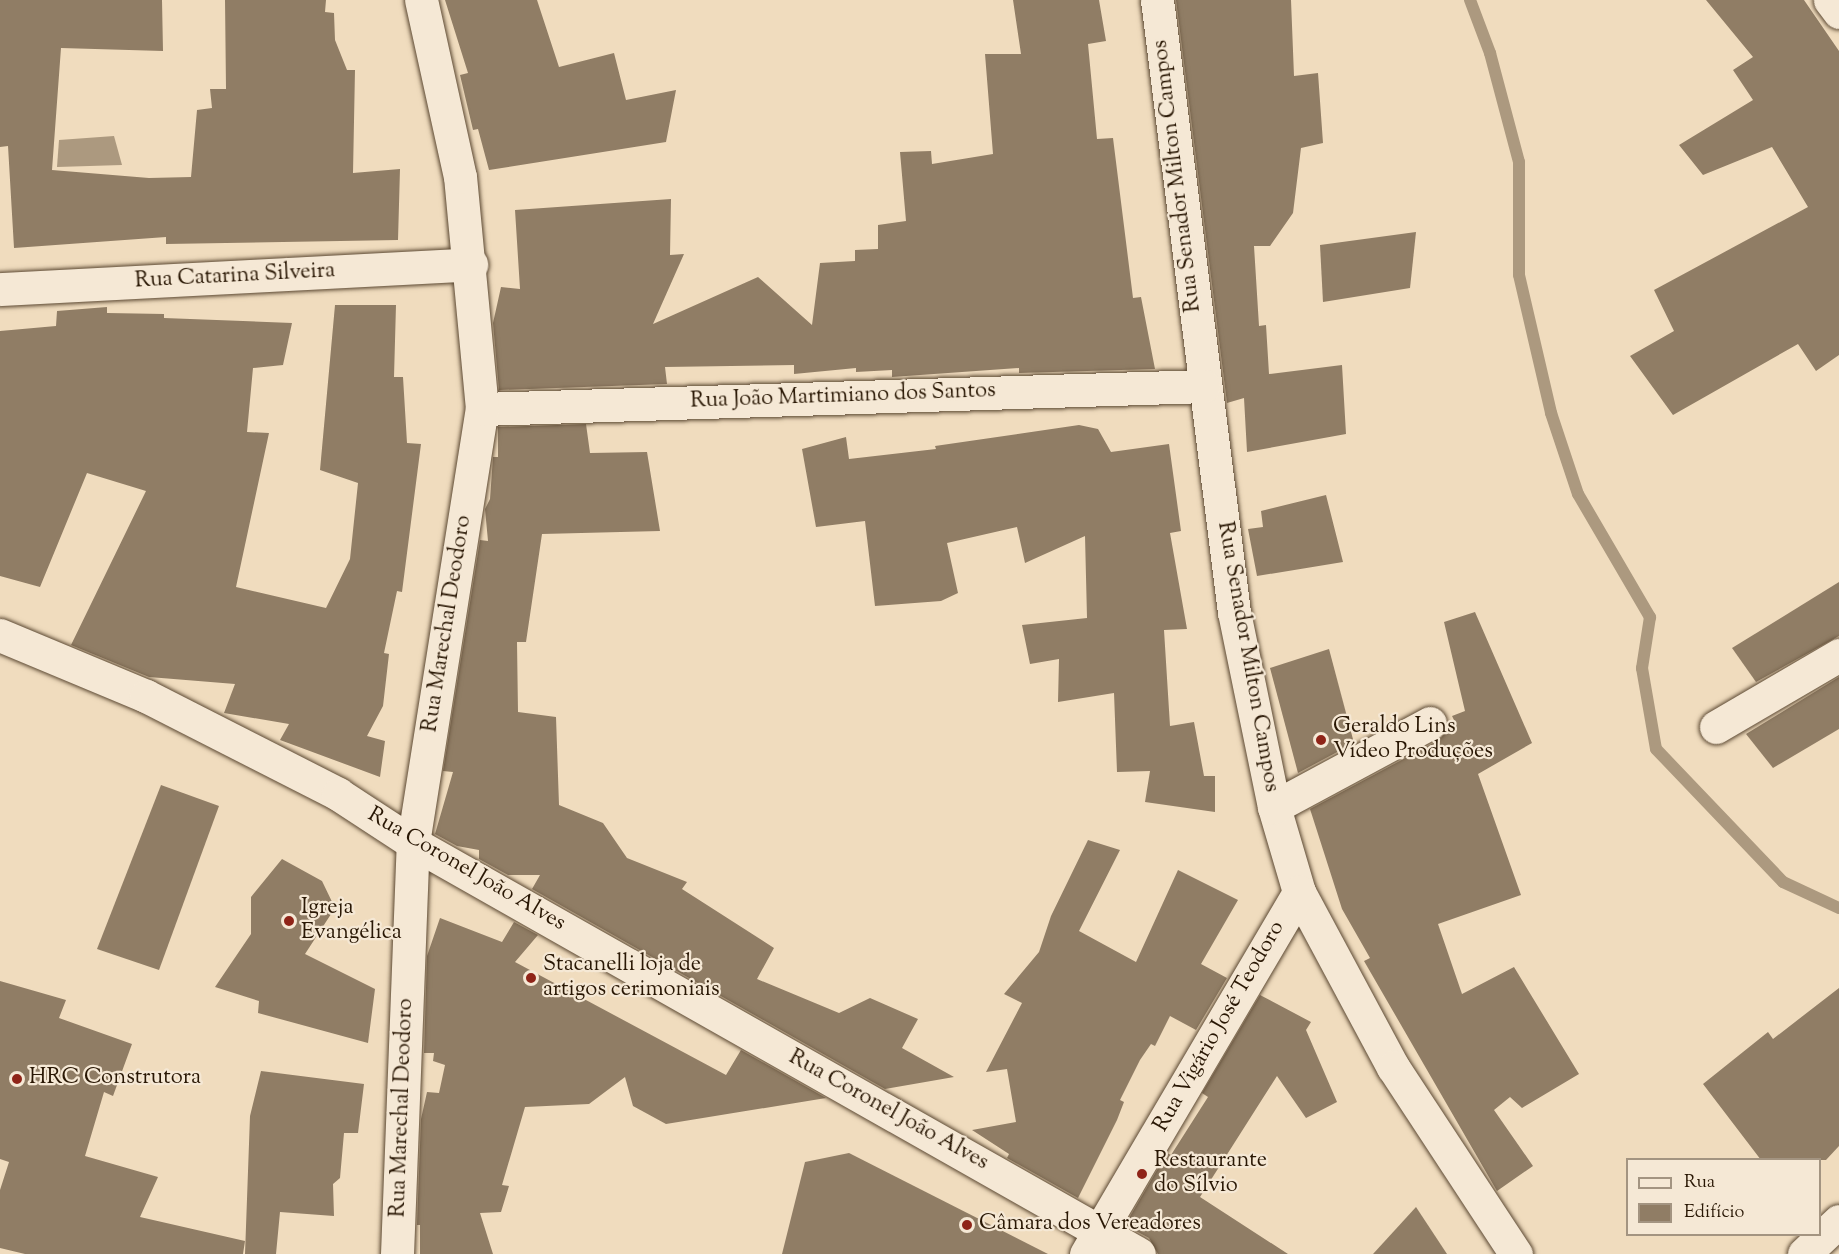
<!DOCTYPE html>
<meta charset="utf-8">
<style>
body{margin:0}
#map{position:relative;width:1839px;height:1254px;overflow:hidden;background:#f0dcbe;font-family:"Sorts Mill Goudy",serif}
div>[style]{position:absolute}
[style*='--x']{left:calc(var(--x)*1px);top:calc(var(--y)*1px);width:calc(var(--w)*1px);rotate:calc(var(--a)*1deg)}
.water>*{inset:0;background:#ac997f}
.stream>*{height:12px;margin:-6px;padding:0 6px;transform-origin:6px;border-radius:6px;background:#ac997f}
.building>*{inset:0;background:#907d65}
.roads{filter:drop-shadow(0 0 2px #5b4832) drop-shadow(0 0 2px #5b4832)}
.minor>*{height:33px;margin:-16.5px;padding:0 16.5px;transform-origin:16.5px;border-radius:16.5px;background:#f5e8d5}
.dots>*{width:16px;height:16px;translate:-50% -50%;box-sizing:border-box;border:3px solid #f5e8d5;border-radius:50%}
span{translate:-50% -50%;white-space:nowrap;text-align:center;line-height:1.15;-webkit-text-stroke:4.5px #f5e8d5;paint-order:stroke}
.street-label{font-size:22px;color:#291704}
.poi-label{font-size:22px;color:#291704}
.left{translate:0 -50%;text-align:left}
.legend{position:absolute;left:1626px;top:1158px;width:195px;height:78px;box-sizing:border-box;background:#f5e8d5;border:2px solid #a39481;margin:0;padding:8px 10px;list-style:none;font-size:18px;color:#291704}
.legend li{display:flex;align-items:center;gap:12px;height:30px}
.legend b{width:30px;border:2px solid #a39481}
</style>
<div id="map">
<div class="water">
<i style="clip-path:polygon(114px 136px,122px 165px,57px 167px,59px 140px)"></i>
</div>
<div class="stream">
<i style="--x:1470;--y:0;--w:57;--a:69.3"></i>
<i style="--x:1490;--y:53;--w:113;--a:75.1"></i>
<i style="--x:1519;--y:162;--w:113;--a:90"></i>
<i style="--x:1519;--y:275;--w:142;--a:76.9"></i>
<i style="--x:1551;--y:413;--w:85;--a:71.6"></i>
<i style="--x:1578;--y:494;--w:143;--a:59.7"></i>
<i style="--x:1650;--y:617;--w:52;--a:98.9"></i>
<i style="--x:1642;--y:668;--w:82;--a:80.2"></i>
<i style="--x:1656;--y:749;--w:184;--a:46.3"></i>
<i style="--x:1783;--y:882;--w:62;--a:24.9"></i>
</div>
<div class="building">
<i style="clip-path:polygon(0 0,162px 0,163px 51px,61px 48px,52px 170px,149px 178px,191px 177px,197px 110px,212px 108px,210px 89px,226px 89px,225px 0,326px 0,325px 12px,334px 13px,335px 40px,347px 70px,355px 70px,353px 173px,400px 169px,398px 240px,166px 244px,166px 237px,14px 248px,8px 146px,0 147px)"></i>
<i style="clip-path:polygon(445px 0,537px 0,559px 67px,614px 53px,626px 100px,676px 90px,666px 142px,489px 170px,478px 129px,473px 130px,460px 75px,468px 73px)"></i>
<i style="clip-path:polygon(1013px 0,1099px 0,1106px 41px,1088px 44px,1097px 139px,1113px 138px,1133px 298px,1141px 297px,1155px 369px,1019px 373px,1019px 368px,892px 377px,892px 370px,856px 372px,856px 368px,794px 374px,794px 365px,665px 367px,667px 384px,499px 390px,493px 323px,501px 287px,520px 289px,515px 210px,671px 199px,670px 255px,684px 254px,653px 324px,758px 277px,812px 325px,820px 263px,855px 261px,855px 250px,878px 249px,878px 225px,906px 221px,900px 152px,931px 151px,932px 164px,993px 154px,985px 54px,1021px 54px)"></i>
<i style="clip-path:polygon(1176px 0,1291px 0,1294px 76px,1318px 73px,1323px 143px,1301px 148px,1293px 213px,1270px 246px,1254px 246px,1259px 326px,1266px 325px,1269px 374px,1342px 365px,1346px 434px,1247px 452px,1244px 398px,1227px 403px)"></i>
<i style="clip-path:polygon(1706px 0,1804px 0,1839px 51px,1839px 355px,1816px 371px,1798px 344px,1673px 415px,1630px 356px,1674px 331px,1654px 290px,1808px 207px,1772px 147px,1703px 175px,1679px 145px,1753px 100px,1733px 70px,1753px 57px)"></i>
<i style="clip-path:polygon(1416px 232px,1410px 288px,1323px 302px,1320px 245px)"></i>
<i style="clip-path:polygon(335px 305px,396px 305px,394px 377px,403px 377px,407px 443px,421px 444px,402px 592px,397px 591px,384px 653px,389px 654px,383px 706px,367px 736px,385px 741px,380px 777px,280px 740px,289px 724px,224px 713px,235px 684px,149px 677px,71px 645px,146px 491px,87px 473px,40px 587px,0 576px,0 331px,56px 326px,57px 311px,107px 307px,107px 313px,164px 314px,164px 318px,292px 323px,283px 365px,253px 368px,247px 432px,269px 433px,236px 587px,326px 608px,350px 559px,358px 483px,320px 470px)"></i>
<i style="clip-path:polygon(586px 424px,590px 453px,647px 452px,660px 531px,542px 534px,526px 642px,517px 642px,518px 712px,556px 717px,559px 805px,603px 823px,627px 858px,687px 882px,682px 889px,774px 948px,757px 979px,839px 1013px,870px 998px,918px 1019px,902px 1048px,954px 1077px,885px 1089px,532px 889px,540px 875px,508px 875px,479px 859px,479px 850px,457px 846px,435px 834px,453px 772px,443px 771px,480px 540px,488px 541px,485px 509px,490px 499px,493px 457px,498px 457px,498px 427px)"></i>
<i style="clip-path:polygon(1079px 425px,1098px 429px,1111px 452px,1169px 444px,1181px 531px,1170px 533px,1187px 629px,1164px 630px,1170px 726px,1194px 722px,1204px 776px,1215px 776px,1215px 812px,1145px 802px,1150px 771px,1117px 772px,1114px 693px,1058px 702px,1059px 659px,1030px 664px,1022px 625px,1087px 618px,1085px 536px,1025px 563px,1017px 527px,947px 543px,958px 593px,941px 601px,875px 606px,865px 521px,816px 527px,802px 449px,846px 437px,849px 459px,936px 449px,935px 446px)"></i>
<i style="clip-path:polygon(1326px 495px,1343px 562px,1257px 576px,1248px 529px,1263px 527px,1261px 511px)"></i>
<i style="clip-path:polygon(1839px 582px,1839px 636px,1756px 682px,1732px 648px)"></i>
<i style="clip-path:polygon(1475px 612px,1532px 743px,1478px 774px,1521px 895px,1438px 924px,1462px 994px,1514px 967px,1579px 1074px,1522px 1108px,1510px 1097px,1494px 1110px,1533px 1166px,1497px 1191px,1364px 961px,1370px 958px,1342px 909px,1310px 809px,1439px 740px,1455px 722px,1452px 716px,1465px 711px,1444px 622px)"></i>
<i style="clip-path:polygon(1329px 649px,1354px 743px,1298px 773px,1270px 668px)"></i>
<i style="clip-path:polygon(1839px 677px,1839px 729px,1773px 768px,1746px 734px)"></i>
<i style="clip-path:polygon(161px 785px,219px 806px,159px 970px,97px 949px)"></i>
<i style="clip-path:polygon(1088px 840px,1120px 850px,1079px 931px,1136px 962px,1178px 870px,1238px 900px,1201px 964px,1227px 978px,1196px 1030px,1170px 1016px,1155px 1046px,1151px 1044px,1140px 1060px,1120px 1100px,1124px 1102px,1117px 1120px,1078px 1198px,1007px 1158px,1009px 1154px,972px 1130px,1016px 1122px,1007px 1069px,986px 1072px,1022px 1003px,1004px 994px,1039px 952px,1051px 916px)"></i>
<i style="clip-path:polygon(282px 859px,322px 881px,335px 908px,305px 954px,375px 989px,368px 1043px,258px 1013px,259px 1001px,215px 987px,251px 934px,251px 897px)"></i>
<i style="clip-path:polygon(440px 918px,502px 942px,514px 922px,538px 935px,515px 962px,726px 1075px,741px 1050px,826px 1098px,666px 1124px,633px 1106px,625px 1077px,589px 1104px,525px 1107px,502px 1185px,509px 1186px,501px 1212px,480px 1213px,493px 1254px,420px 1254px,420px 1225px,417px 1225px,421px 1119px,427px 1092px,439px 1093px,445px 1065px,433px 1061px,434px 1053px,424px 1053px,427px 956px)"></i>
<i style="clip-path:polygon(0 981px,66px 1000px,59px 1018px,132px 1044px,113px 1096px,104px 1092px,85px 1156px,158px 1177px,140px 1217px,245px 1241px,243px 1254px,25px 1254px,0 1248px,0 1190px,9px 1162px,0 1159px)"></i>
<i style="clip-path:polygon(1839px 988px,1839px 1146px,1826px 1160px,1761px 1160px,1703px 1084px,1768px 1032px,1773px 1039px)"></i>
<i style="clip-path:polygon(1260px 995px,1311px 1022px,1306px 1030px,1337px 1102px,1306px 1118px,1277px 1076px,1200px 1197px,1288px 1254px,1158px 1254px,1149px 1238px,1125px 1225px,1167px 1153px,1171px 1155px,1208px 1097px,1202px 1093px)"></i>
<i style="clip-path:polygon(261px 1071px,364px 1084px,358px 1133px,344px 1133px,340px 1178px,333px 1184px,334px 1216px,280px 1212px,276px 1254px,245px 1254px,250px 1116px)"></i>
<i style="clip-path:polygon(849px 1153px,1048px 1254px,782px 1254px,805px 1162px)"></i>
<i style="clip-path:polygon(1416px 1207px,1447px 1254px,1373px 1254px)"></i>
</div>
<div class="roads">
<div class="minor">
<i style="--x:1157;--y:0;--w:617;--a:82.83"></i>
<i style="--x:1234;--y:612;--w:199;--a:78.4"></i>
<i style="--x:1274;--y:807;--w:89;--a:73.6"></i>
<i style="--x:1299;--y:892;--w:199;--a:61.8"></i>
<i style="--x:1393;--y:1067;--w:224;--a:56.7"></i>
<i style="--x:1830;--y:0;--w:15;--a:53"></i>
<i style="--x:0;--y:289;--w:472;--a:-3"></i>
<i style="--x:482;--y:409;--w:722;--a:-1.82"></i>
<i style="--x:0;--y:635;--w:158;--a:22.7"></i>
<i style="--x:146;--y:696;--w:216;--a:27"></i>
<i style="--x:338;--y:794;--w:90;--a:33.2"></i>
<i style="--x:413;--y:843;--w:834;--a:29.51"></i>
<i style="--x:1716;--y:727;--w:143;--a:-30.3"></i>
<i style="--x:1274;--y:807;--w:177;--a:-28.3"></i>
<i style="--x:397;--y:1254;--w:411;--a:-87.8"></i>
<i style="--x:413;--y:843;--w:439;--a:-81"></i>
<i style="--x:482;--y:409;--w:233;--a:-95.4"></i>
<i style="--x:460;--y:177;--w:181;--a:-102.4"></i>
<i style="--x:1086;--y:1254;--w:420;--a:-59.5"></i>
<i style="--x:1804;--y:1254;--w:48;--a:-43.3"></i>
</div>
</div>
<div class="dots">
<i style="left:1321px;top:740px;background:#8f2418"></i>
<i style="left:289px;top:921px;background:#8f2418"></i>
<i style="left:531px;top:978px;background:#8f2418"></i>
<i style="left:17px;top:1079px;background:#8f2418"></i>
<i style="left:1142px;top:1174px;background:#8f2418"></i>
<i style="left:967px;top:1225px;background:#8f2418"></i>
</div>
<div class="street-label">
<span style="left:1178px;top:176px;rotate:-97deg">Rua Senador Milton Campos</span>
<span style="left:235px;top:277px;rotate:-3deg">Rua Catarina Silveira</span>
<span style="left:843px;top:397px;rotate:-2deg">Rua João Martimiano dos Santos</span>
<span style="left:448px;top:624px;rotate:-81deg">Rua Marechal Deodoro</span>
<span style="left:1247px;top:657px;rotate:80deg">Rua Senador Milton Campos</span>
<span style="left:466px;top:870px;rotate:30deg">Rua Coronel João Alves</span>
<span style="left:1220px;top:1027px;rotate:-60deg">Rua Vigário José Teodoro</span>
<span style="left:403px;top:1108px;rotate:-88deg">Rua Marechal Deodoro</span>
<span style="left:888px;top:1111px;rotate:29deg">Rua Coronel João Alves</span>
</div>
<div class="poi-label">
<span class="left" style="left:1333px;top:740px">Geraldo Lins<br>Vídeo Produções</span>
<span class="left" style="left:301px;top:921px">Igreja<br>Evangélica</span>
<span class="left" style="left:543px;top:978px">Stacanelli loja de<br>artigos cerimoniais</span>
<span class="left" style="left:29px;top:1079px">HRC Construtora</span>
<span class="left" style="left:1154px;top:1174px">Restaurante<br>do Sílvio</span>
<span class="left" style="left:979px;top:1225px">Câmara dos Vereadores</span>
</div>
<ul class="legend">
<li><b style="height:8px;background:#f5e8d5"></b>Rua</li>
<li><b style="height:16px;background:#907d65"></b>Edifício</li>
</ul>
</div>
